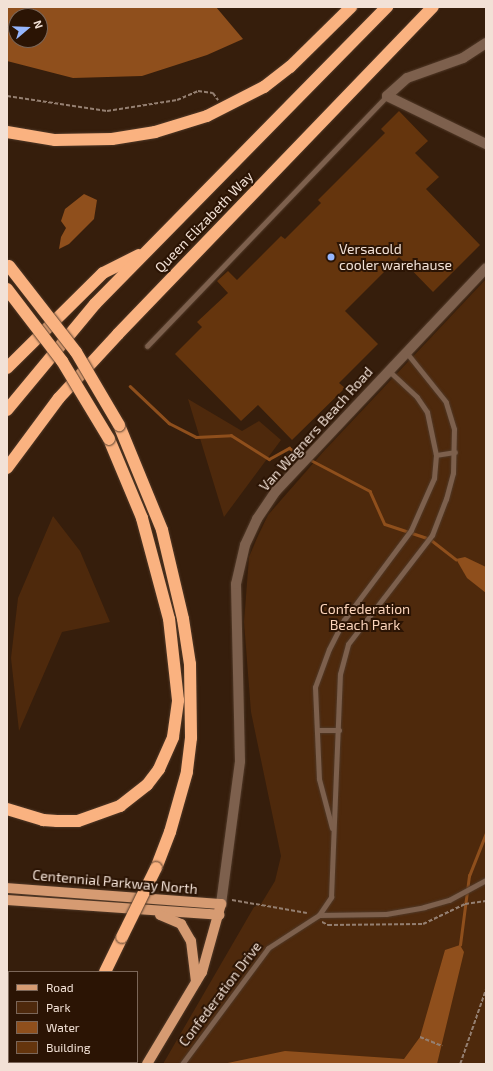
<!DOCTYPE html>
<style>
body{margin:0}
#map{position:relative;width:493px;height:1071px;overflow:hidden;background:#361e0c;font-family:"Exo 2",sans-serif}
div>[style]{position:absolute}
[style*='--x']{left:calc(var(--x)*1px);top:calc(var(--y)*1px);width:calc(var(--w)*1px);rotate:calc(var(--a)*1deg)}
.green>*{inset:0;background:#4e290c}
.water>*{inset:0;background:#8f4f1c}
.stream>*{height:2.5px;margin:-1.25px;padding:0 1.25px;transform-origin:1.25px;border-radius:1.25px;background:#8f4f1c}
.building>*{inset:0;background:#65350d}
.path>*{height:1.5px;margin-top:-0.75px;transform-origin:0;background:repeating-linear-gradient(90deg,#947f71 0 4px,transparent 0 6px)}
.roads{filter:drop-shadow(0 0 1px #503928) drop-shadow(0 0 1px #503928)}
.service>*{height:5px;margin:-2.5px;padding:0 2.5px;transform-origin:2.5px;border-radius:2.5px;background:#7d604d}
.minor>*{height:10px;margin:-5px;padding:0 5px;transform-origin:5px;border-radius:5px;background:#7d604d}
.tertiary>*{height:10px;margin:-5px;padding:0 5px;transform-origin:5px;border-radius:5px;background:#7d604d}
.primary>*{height:10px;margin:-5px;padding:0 5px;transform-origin:5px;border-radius:5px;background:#d69b72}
.motorway>*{height:12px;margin:-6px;padding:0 6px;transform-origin:6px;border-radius:6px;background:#fab280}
.bridges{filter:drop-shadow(0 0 1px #503928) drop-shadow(0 0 1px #503928)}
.motorway-bridge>*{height:12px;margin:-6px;padding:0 6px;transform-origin:6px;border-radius:6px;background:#fab280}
.dots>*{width:11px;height:11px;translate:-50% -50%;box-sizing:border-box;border:2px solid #2b1404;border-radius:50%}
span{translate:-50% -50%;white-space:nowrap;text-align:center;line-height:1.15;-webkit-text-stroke:4px #2b1404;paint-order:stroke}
.street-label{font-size:14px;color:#f2e1d6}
.poi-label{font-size:14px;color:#f2e1d6}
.left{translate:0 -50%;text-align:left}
.park-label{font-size:14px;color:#fad3ba}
.frame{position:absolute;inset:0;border:8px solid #f2e1d6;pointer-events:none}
.legend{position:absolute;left:8px;top:971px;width:130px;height:92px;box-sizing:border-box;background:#2b1404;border:1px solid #7b6658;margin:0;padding:5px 7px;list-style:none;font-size:12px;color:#f2e1d6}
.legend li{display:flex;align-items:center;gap:8px;height:20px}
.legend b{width:20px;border:1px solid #7b6658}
.north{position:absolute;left:8px;top:8px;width:40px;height:40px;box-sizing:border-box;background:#2b1404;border:1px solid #7b6658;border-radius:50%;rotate:71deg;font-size:11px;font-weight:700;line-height:16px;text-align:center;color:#f2e1d6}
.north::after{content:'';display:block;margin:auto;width:14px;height:18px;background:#96b6fd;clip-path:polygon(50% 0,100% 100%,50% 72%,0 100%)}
</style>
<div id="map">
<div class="green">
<i style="clip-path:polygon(486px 279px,486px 1064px,163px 1064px,254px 907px,261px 904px,275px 881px,281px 856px,251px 712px,244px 622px,249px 557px,257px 538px,268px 515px,323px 452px)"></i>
<i style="clip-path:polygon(188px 399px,242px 431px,259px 421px,281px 440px,224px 517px)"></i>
<i style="clip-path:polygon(53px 516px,80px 551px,110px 622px,62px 632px,19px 731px,11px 658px,18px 598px)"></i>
</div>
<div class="water">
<i style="clip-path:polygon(evenodd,7px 7px,216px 7px,243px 39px,207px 55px,142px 76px,73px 78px,7px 61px,7px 7px,16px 16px,40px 16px,40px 40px,16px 40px,16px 16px)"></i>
<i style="clip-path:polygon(84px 194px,97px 200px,94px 219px,69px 244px,59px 249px,61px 237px,66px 228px,61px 221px,65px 209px)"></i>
<i style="clip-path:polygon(465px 557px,486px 567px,486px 593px,467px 578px,456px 559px)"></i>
<i style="clip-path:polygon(460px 945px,464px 952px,437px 1064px,223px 1064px,285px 1051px,404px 1059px,420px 1037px,445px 950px)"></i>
</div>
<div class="stream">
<i style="--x:130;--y:386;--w:54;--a:43.5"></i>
<i style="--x:169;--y:423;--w:30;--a:27"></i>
<i style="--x:196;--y:437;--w:35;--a:-3"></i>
<i style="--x:231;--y:435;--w:45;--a:32.3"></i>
<i style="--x:269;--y:459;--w:23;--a:-29"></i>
<i style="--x:289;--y:448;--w:18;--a:29"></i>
<i style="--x:309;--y:459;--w:69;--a:27.7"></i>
<i style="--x:370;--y:491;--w:36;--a:66"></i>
<i style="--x:385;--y:524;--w:47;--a:18.4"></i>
<i style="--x:430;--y:539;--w:33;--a:38"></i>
<i style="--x:460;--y:945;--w:70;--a:-82.6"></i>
<i style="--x:469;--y:876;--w:46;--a:-68.4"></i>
</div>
<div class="building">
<i style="clip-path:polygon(399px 111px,428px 141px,415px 153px,439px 177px,426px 189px,480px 245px,433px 292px,399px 257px,345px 311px,378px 344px,339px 383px,345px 388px,292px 440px,258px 405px,241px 421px,175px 354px,202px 327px,197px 322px,228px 293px,217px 281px,228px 271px,237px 280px,281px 236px,285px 239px,321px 203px,318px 200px,385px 133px,381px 129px)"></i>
</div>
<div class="path">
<i style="--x:7;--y:96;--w:101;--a:8.5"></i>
<i style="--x:107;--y:111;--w:71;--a:-8.9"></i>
<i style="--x:177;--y:100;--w:23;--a:-23"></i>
<i style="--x:198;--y:91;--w:15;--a:8"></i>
<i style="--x:213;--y:93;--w:9;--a:54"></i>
<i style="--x:232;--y:900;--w:76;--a:9.8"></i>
<i style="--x:322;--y:922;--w:7;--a:27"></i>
<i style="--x:328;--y:925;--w:95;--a:-0.6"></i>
<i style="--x:423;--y:924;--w:47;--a:-25.5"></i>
<i style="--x:465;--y:904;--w:21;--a:-8"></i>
<i style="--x:420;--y:1037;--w:24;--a:22"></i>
<i style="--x:460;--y:1064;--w:79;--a:-70.9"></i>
</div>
<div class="roads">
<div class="service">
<i style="--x:147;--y:346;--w:347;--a:-46.2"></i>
<i style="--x:436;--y:455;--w:19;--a:-9"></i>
<i style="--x:317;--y:730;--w:22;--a:0"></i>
<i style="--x:332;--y:828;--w:51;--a:-104.9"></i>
<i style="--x:319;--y:779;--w:92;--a:-92.5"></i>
<i style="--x:315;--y:687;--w:40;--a:-69.8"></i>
<i style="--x:329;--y:649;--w:33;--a:-63"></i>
<i style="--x:344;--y:620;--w:112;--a:-53.3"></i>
<i style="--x:411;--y:530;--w:57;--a:-66.1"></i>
<i style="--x:434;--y:478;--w:23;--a:-85"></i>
<i style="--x:436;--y:455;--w:44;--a:-101.8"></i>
<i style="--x:427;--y:412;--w:18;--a:-124"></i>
<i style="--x:417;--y:397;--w:40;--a:-137"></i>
<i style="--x:319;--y:915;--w:67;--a:-0.9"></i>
<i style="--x:386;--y:914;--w:39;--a:-10"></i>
<i style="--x:424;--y:907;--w:26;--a:-16"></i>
<i style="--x:449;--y:900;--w:42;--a:-28.4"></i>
<i style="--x:182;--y:1064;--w:144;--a:-53.4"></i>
<i style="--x:268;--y:948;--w:61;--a:-32.9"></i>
<i style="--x:319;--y:915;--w:22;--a:-56"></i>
<i style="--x:331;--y:897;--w:223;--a:-87.7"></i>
<i style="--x:340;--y:674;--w:31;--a:-75"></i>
<i style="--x:348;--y:644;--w:138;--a:-52.4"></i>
<i style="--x:432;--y:535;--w:39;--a:-69"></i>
<i style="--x:446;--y:499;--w:27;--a:-75"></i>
<i style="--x:453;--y:473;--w:44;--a:-88.7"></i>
<i style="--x:454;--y:429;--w:28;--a:-107"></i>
<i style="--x:446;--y:402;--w:64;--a:-128.7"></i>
</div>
<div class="minor">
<i style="--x:486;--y:43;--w:27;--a:147"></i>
<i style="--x:463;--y:58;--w:59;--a:160.3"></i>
<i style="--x:407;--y:78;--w:27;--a:138"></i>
<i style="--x:387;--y:96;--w:110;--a:25.9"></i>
</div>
<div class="tertiary">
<i style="--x:221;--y:904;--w:144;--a:-82.4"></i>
<i style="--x:240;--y:761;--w:177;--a:-91.3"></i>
<i style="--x:236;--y:584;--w:40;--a:-77"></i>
<i style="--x:245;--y:545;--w:29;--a:-65"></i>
<i style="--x:257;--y:519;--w:34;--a:-56"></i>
<i style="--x:276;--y:491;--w:306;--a:-46.7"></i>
</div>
<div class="primary">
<i style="--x:7;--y:888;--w:215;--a:4.3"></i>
<i style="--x:221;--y:904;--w:71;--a:105.6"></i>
<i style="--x:202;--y:972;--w:107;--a:120.9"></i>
<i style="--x:7;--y:900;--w:213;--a:4"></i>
<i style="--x:160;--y:915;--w:23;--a:23"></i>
<i style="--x:181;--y:924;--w:20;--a:60"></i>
<i style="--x:191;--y:941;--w:41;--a:83"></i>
</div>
<div class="motorway">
<i style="--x:7;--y:132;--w:49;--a:9.5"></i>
<i style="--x:55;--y:140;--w:57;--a:-1"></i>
<i style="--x:112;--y:139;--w:44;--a:-9.2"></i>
<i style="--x:155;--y:132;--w:54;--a:-17.1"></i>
<i style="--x:207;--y:116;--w:64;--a:-27"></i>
<i style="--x:264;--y:87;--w:33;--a:-38"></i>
<i style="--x:290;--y:67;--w:86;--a:-44.5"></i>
<i style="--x:7;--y:368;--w:135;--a:-44.7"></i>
<i style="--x:103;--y:273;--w:40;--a:-26.6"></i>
<i style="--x:7;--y:410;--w:138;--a:-50.3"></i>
<i style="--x:95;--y:304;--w:417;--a:-45.5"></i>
<i style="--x:119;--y:425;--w:113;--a:67.7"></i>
<i style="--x:162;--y:530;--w:91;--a:76.7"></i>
<i style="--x:183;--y:619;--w:46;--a:81.2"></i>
<i style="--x:190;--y:664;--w:74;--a:89.2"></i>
<i style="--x:191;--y:738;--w:34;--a:97"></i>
<i style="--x:187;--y:772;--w:62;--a:105.8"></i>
<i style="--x:170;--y:832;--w:39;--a:111"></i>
<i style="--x:7;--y:468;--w:87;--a:-53.4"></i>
<i style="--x:59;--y:398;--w:87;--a:-47.3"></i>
<i style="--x:118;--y:334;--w:454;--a:-46.1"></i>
<i style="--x:7;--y:809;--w:38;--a:17"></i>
<i style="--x:43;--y:820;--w:14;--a:4"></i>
<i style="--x:57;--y:821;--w:21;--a:0"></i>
<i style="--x:78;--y:821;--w:45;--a:-19.7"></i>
<i style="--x:120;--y:806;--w:34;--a:-38"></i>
<i style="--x:147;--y:785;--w:20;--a:-53"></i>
<i style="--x:159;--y:769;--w:35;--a:-66"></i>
<i style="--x:173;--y:737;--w:37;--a:-82"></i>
<i style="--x:178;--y:700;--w:81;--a:-96.3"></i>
<i style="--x:169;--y:619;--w:105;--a:-105"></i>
<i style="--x:142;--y:518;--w:86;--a:-112.7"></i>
<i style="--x:105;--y:972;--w:39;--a:-64"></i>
<i style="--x:61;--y:1064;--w:2;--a:-63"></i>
</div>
</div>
<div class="bridges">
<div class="motorway-bridge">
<i style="--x:9;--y:266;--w:109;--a:52.1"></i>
<i style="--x:76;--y:352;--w:85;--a:59.5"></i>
<i style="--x:7;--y:289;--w:91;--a:52.6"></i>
<i style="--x:62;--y:361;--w:91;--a:58.9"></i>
<i style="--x:122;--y:937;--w:77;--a:-63.8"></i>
</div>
</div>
<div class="dots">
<i style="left:331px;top:257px;background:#96b6fd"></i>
</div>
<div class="street-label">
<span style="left:204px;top:222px;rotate:-46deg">Queen Elizabeth Way</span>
<span style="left:316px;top:429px;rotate:-48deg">Van Wagners Beach Road</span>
<span style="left:115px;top:882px;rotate:5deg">Centennial Parkway North</span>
<span style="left:220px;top:994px;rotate:-53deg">Confederation Drive</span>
</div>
<div class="poi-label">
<span class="left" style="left:339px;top:257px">Versacold<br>cooler warehause</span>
</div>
<div class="park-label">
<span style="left:365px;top:617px">Confederation<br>Beach Park</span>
</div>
<div class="frame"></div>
<ul class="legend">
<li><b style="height:5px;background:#d69b72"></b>Road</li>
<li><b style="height:11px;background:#4e290c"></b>Park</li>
<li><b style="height:11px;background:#8f4f1c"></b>Water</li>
<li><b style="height:11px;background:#65350d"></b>Building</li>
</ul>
<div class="north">N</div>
</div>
